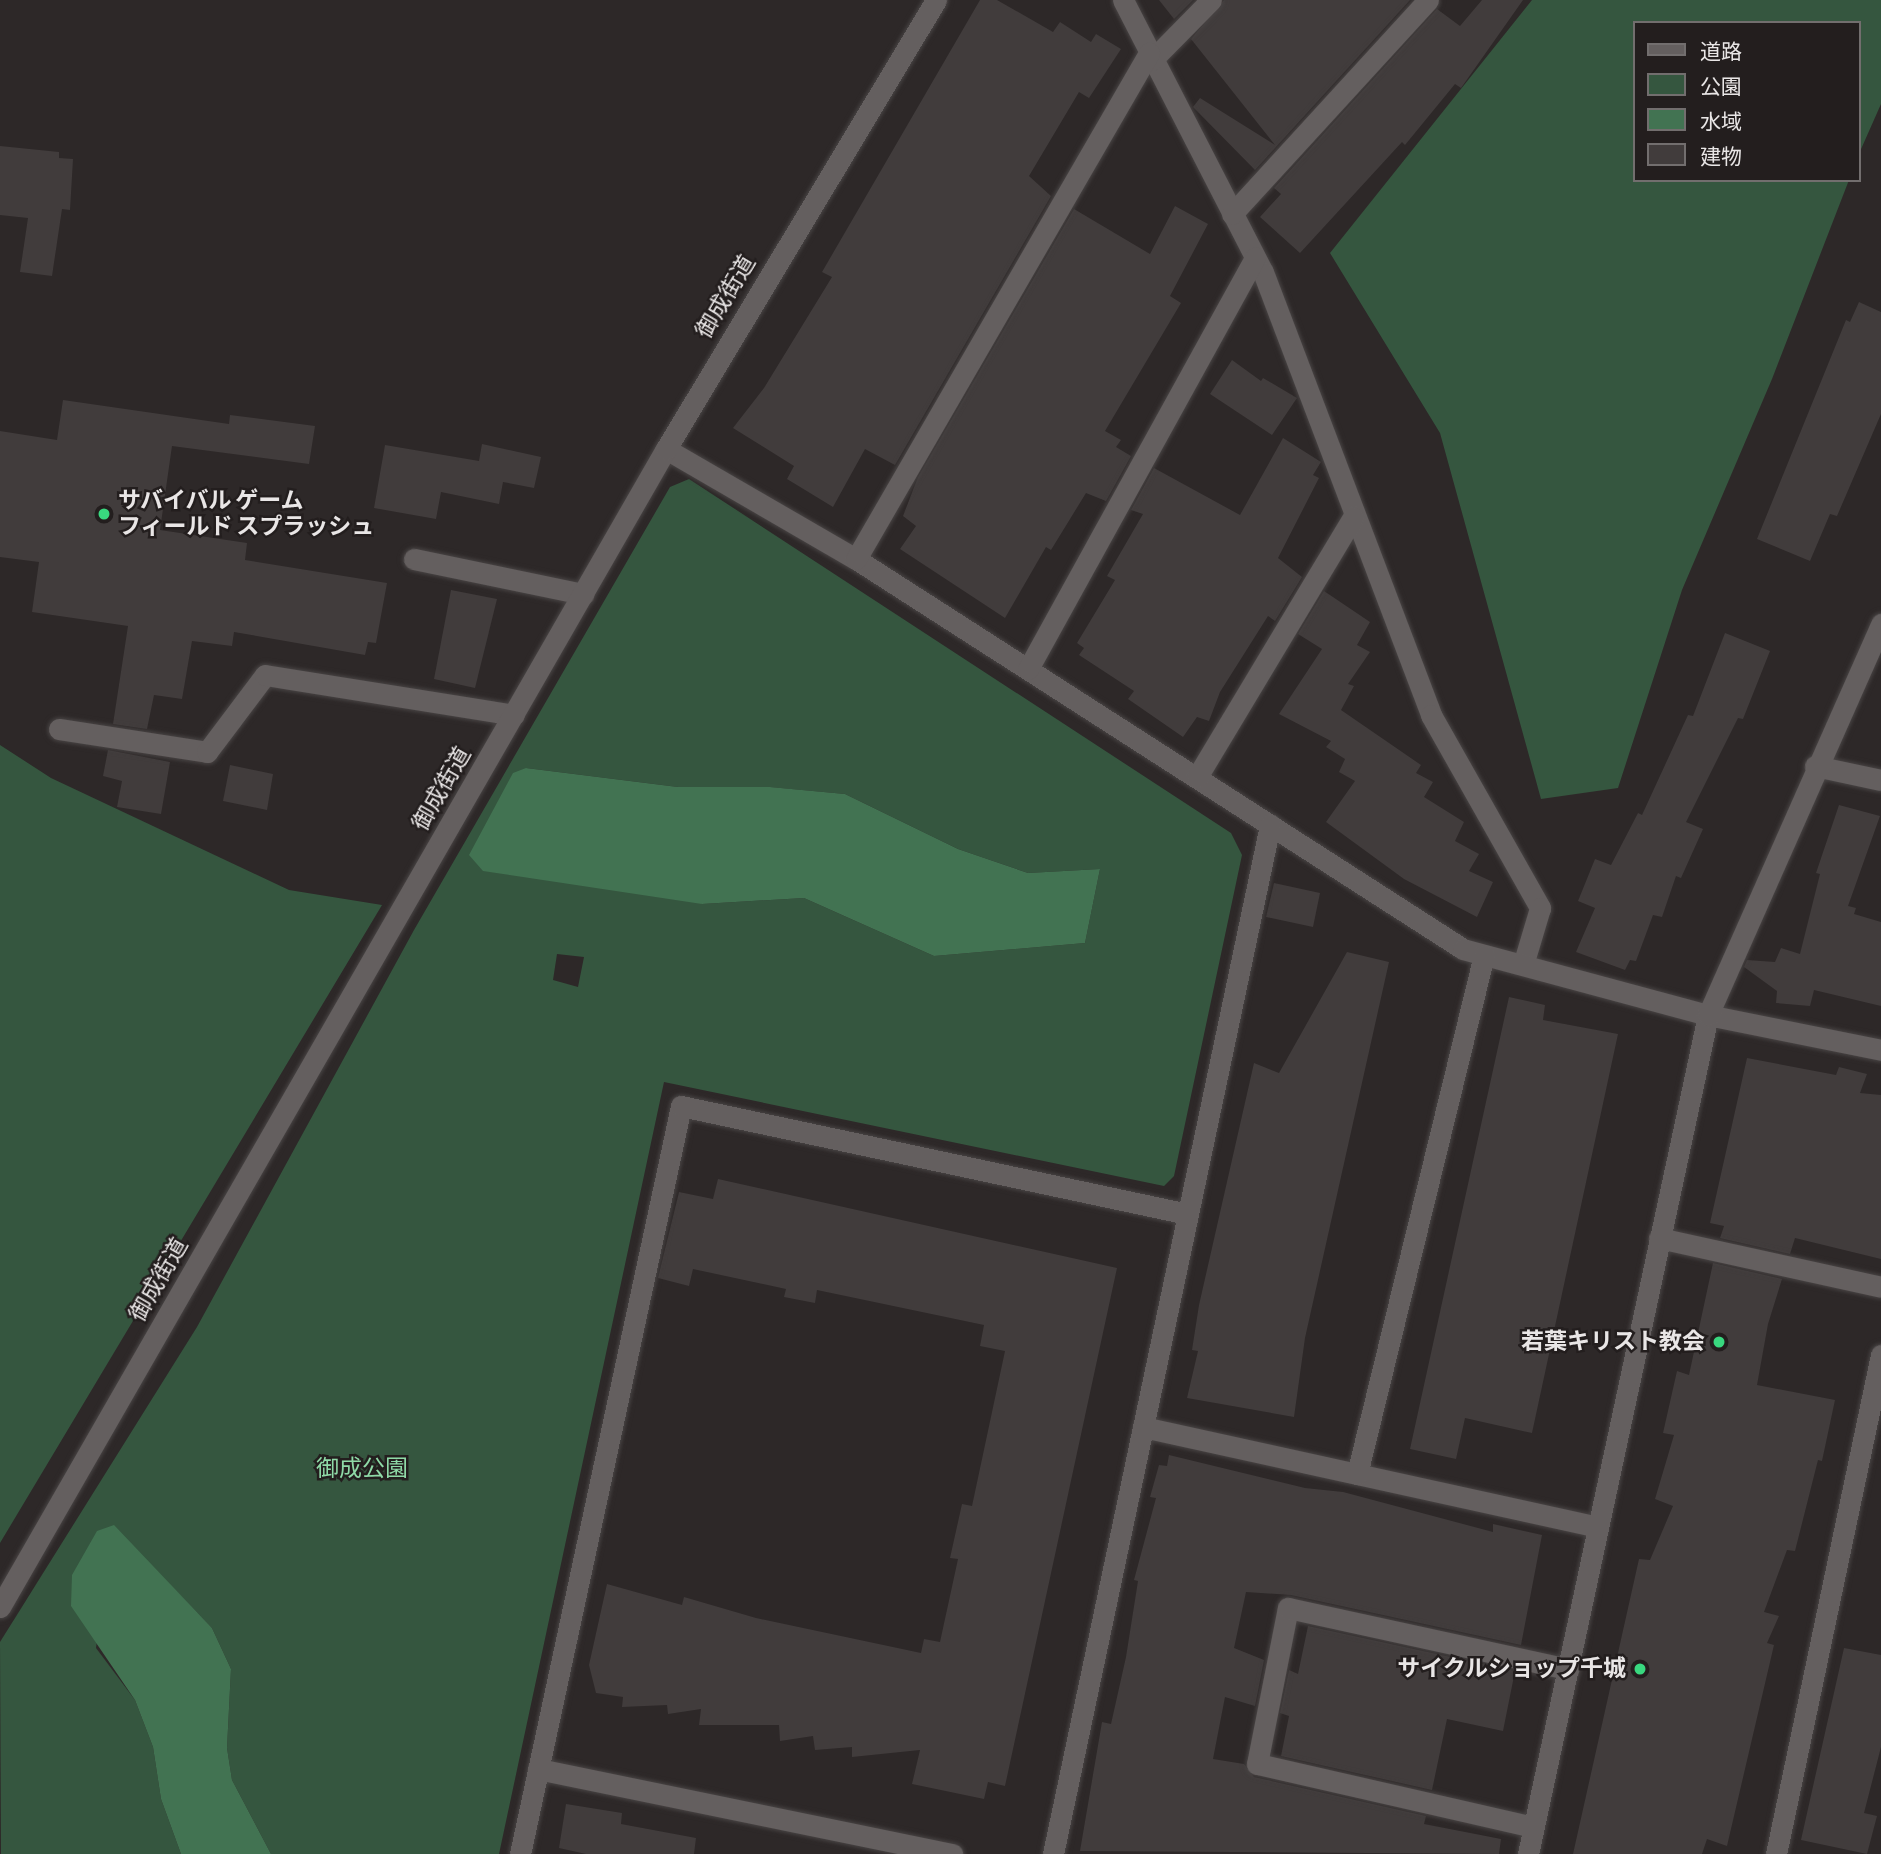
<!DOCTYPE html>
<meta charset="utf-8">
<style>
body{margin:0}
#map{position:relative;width:1881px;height:1854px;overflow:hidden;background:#2d2828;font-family:"Sofia Sans Condensed","Noto Sans JP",sans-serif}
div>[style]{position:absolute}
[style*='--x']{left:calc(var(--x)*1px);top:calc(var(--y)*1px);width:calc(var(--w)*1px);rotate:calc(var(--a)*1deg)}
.green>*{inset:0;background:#35563f}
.water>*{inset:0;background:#427352}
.building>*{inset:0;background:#413c3c}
.roads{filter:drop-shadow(0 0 2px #484444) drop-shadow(0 0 2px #484444)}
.minor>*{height:21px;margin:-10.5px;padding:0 10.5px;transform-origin:10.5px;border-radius:10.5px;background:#645f5f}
.dots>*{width:19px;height:19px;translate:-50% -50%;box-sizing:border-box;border:4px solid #231e1e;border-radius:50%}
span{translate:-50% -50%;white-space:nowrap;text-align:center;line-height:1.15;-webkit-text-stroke:5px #231e1e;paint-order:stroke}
.street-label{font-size:23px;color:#e9e6e6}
.poi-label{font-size:23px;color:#e9e6e6;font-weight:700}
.left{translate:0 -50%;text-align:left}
.right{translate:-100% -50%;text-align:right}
.park-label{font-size:23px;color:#8fdaa7}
.legend{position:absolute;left:1633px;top:21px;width:228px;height:161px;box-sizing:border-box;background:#231e1e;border:2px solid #726e6e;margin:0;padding:9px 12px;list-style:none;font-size:21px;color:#e9e6e6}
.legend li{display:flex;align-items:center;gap:14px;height:35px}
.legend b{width:35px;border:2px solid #726e6e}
</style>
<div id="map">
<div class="green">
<i style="clip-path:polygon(1532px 0,1881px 0,1881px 104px,1858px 156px,1858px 23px,1634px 23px,1634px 180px,1849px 180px,1772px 379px,1682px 590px,1618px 788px,1541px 799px,1440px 433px,1330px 253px)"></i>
<i style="clip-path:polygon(evenodd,689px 479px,1231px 833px,1242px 855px,1174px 1176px,1164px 1186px,664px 1082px,499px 1854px,271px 1854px,232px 1780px,227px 1748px,231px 1669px,212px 1628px,113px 1526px,96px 1648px,135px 1700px,153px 1747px,161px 1799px,181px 1854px,1px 1854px,0 1642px,197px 1327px,414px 930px,670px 487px,689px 479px,526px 768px,678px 787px,769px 787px,845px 794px,958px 849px,1028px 873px,1100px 869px,1085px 943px,934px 956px,804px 898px,702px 904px,526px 768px,689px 479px,557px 954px,584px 957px,578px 987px,553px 980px,557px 954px)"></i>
<i style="clip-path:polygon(0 745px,51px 778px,289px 890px,382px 905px,0 1543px)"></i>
</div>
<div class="water">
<i style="clip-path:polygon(526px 768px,678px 787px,770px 787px,845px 794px,958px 849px,1028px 873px,1100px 869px,1085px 943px,934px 956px,804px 898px,702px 904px,483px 871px,469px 855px,513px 773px)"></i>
<i style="clip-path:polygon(114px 1525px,212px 1628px,231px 1669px,227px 1748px,232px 1780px,271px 1854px,181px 1854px,161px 1799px,153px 1747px,135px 1700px,71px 1606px,72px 1575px,97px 1531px)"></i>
</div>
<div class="building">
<i style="clip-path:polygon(980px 0,997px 0,1053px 32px,1060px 22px,1091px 42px,1096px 34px,1121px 49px,1089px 98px,1079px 92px,1029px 176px,1051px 196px,895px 465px,865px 449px,833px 507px,787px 479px,794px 466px,733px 428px,764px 388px,832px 277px,822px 272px)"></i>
<i style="clip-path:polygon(1159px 0,1193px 0,1174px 19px)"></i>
<i style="clip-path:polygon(1224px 0,1410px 0,1255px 170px,1193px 107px,1200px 98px,1275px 145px,1191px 39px)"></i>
<i style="clip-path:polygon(1482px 0,1523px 0,1461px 88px,1455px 84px,1405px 145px,1402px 142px,1300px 253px,1260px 217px,1281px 194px,1274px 188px,1437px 9px,1460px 26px)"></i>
<i style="clip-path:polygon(0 146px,59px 152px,59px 158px,73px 159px,70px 210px,62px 209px,52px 276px,20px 272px,28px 218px,0 215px)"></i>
<i style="clip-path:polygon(1175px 206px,1208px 224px,1170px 296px,1181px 303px,1105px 431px,1121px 440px,1116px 447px,1131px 456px,1106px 501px,1086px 493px,1051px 550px,1046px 547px,1005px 618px,900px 549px,916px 526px,903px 516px,918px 477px,1074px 209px,1150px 254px)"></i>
<i style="clip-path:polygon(1859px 302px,1881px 312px,1881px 414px,1837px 516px,1830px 514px,1810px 561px,1757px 539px,1846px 320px,1850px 322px)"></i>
<i style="clip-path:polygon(1232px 360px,1261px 381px,1263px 378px,1297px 398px,1272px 435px,1210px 394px)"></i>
<i style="clip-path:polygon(63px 400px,229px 424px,230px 415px,315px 426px,309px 464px,172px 446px,160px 530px,247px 543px,245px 560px,387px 583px,376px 643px,368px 642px,365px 655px,234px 632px,232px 646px,192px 641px,182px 699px,154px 695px,147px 729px,113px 724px,128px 626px,32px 612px,39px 562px,0 557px,0 431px,57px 440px)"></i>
<i style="clip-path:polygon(1283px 438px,1321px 462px,1313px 475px,1319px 478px,1278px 558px,1302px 577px,1275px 621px,1268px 616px,1220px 692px,1209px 721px,1197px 717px,1183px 737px,1128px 699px,1134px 691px,1079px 655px,1084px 648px,1077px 643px,1115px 580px,1107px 576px,1143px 514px,1131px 510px,1154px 468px,1240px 515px)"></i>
<i style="clip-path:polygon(482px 444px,541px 457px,534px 488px,503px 482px,499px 504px,441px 492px,436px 519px,374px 508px,385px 445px,479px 461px)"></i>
<i style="clip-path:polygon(451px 590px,497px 599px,475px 688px,434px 679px)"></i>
<i style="clip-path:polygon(1324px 591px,1370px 622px,1357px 645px,1370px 652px,1348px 684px,1354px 686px,1341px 710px,1421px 765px,1416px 773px,1433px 782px,1424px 797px,1464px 822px,1455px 841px,1479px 854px,1469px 871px,1493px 882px,1477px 917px,1404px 879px,1326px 822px,1355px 781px,1339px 772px,1345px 759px,1326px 747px,1331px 741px,1279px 714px,1322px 649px,1298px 634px)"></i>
<i style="clip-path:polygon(1725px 633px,1770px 651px,1743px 719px,1738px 718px,1686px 822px,1703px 829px,1681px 878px,1676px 876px,1662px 917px,1653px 915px,1636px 961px,1630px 960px,1625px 970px,1576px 952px,1595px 908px,1578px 901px,1595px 859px,1611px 865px,1638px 813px,1642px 815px,1688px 715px,1693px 716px)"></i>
<i style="clip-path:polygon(108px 750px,170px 762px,161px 814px,117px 807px,122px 781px,103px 776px)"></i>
<i style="clip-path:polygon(230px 765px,273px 774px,267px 810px,223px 801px)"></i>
<i style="clip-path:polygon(1839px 805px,1880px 816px,1848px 906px,1856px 908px,1854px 914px,1881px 922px,1881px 1006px,1814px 990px,1810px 1006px,1776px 1003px,1777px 991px,1744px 967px,1747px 960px,1775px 962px,1781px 948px,1800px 954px,1820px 874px,1816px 873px)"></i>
<i style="clip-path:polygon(1274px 883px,1320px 893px,1313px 927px,1266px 917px)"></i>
<i style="clip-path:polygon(1347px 952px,1389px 962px,1305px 1338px,1294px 1417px,1187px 1398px,1198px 1351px,1192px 1350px,1199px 1305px,1254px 1063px,1279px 1073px)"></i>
<i style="clip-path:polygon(1509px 997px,1545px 1005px,1543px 1020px,1618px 1034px,1532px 1433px,1465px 1418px,1456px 1459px,1410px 1449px)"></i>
<i style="clip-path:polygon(1747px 1058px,1836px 1075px,1839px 1067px,1867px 1074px,1860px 1093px,1881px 1095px,1881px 1259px,1795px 1238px,1790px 1254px,1720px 1238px,1724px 1226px,1710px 1223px)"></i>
<i style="clip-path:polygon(718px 1179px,1117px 1268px,1005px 1786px,988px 1782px,984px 1799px,912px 1784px,920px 1750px,852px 1757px,852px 1747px,815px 1750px,813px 1736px,780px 1741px,779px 1725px,699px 1725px,701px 1709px,668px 1714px,667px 1705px,622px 1707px,623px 1697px,596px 1693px,589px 1665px,607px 1584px,682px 1605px,684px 1597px,756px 1618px,921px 1653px,924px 1639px,940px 1642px,958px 1559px,950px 1558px,962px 1504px,972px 1506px,1005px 1351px,980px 1346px,984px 1325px,817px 1290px,815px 1303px,784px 1297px,786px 1289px,693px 1269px,689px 1286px,658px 1278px,679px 1192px,713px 1199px)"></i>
<i style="clip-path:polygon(1713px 1263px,1782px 1279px,1768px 1324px,1757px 1385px,1835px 1400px,1822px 1461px,1818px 1460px,1795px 1551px,1787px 1550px,1764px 1612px,1779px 1616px,1767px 1643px,1774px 1645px,1727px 1846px,1707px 1839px,1702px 1854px,1573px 1854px,1639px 1559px,1650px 1560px,1673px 1506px,1655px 1499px,1674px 1435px,1663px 1433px,1677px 1371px,1689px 1375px)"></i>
<i style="clip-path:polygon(1169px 1455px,1305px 1488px,1343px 1492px,1493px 1532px,1493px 1524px,1542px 1535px,1521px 1645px,1291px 1595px,1246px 1592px,1234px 1648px,1264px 1660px,1255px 1706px,1225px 1697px,1213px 1759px,1244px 1764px,1254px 1777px,1426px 1816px,1424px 1824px,1501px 1839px,1499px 1854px,1080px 1851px,1102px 1722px,1111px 1724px,1126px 1657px,1138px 1581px,1134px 1580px,1156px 1498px,1150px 1497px,1159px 1465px,1167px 1466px)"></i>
<i style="clip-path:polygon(1308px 1626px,1515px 1671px,1503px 1731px,1447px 1719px,1432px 1790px,1281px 1756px,1289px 1716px,1280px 1713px,1289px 1670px,1298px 1674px)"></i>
<i style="clip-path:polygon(1844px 1648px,1881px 1655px,1881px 1747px,1864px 1813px,1877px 1816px,1867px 1854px,1801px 1840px)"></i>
<i style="clip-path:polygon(566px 1804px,622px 1813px,621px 1824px,696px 1838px,694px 1854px,586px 1854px,559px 1848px)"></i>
</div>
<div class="roads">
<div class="minor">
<i style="--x:1123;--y:0;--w:306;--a:62.8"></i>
<i style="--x:1263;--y:272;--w:474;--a:69.2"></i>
<i style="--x:1431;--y:715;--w:222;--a:60.5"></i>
<i style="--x:1540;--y:908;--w:59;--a:106.6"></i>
<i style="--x:1152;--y:60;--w:84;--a:-45.5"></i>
<i style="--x:1232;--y:214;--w:290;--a:-47.5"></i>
<i style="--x:666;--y:449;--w:220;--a:30.1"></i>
<i style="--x:856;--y:559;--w:721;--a:32.72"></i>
<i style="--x:1463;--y:949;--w:254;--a:15.1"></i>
<i style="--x:1708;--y:1015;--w:177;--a:11.4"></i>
<i style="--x:414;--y:559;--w:173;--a:11.7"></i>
<i style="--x:856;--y:559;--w:585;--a:-59.93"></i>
<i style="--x:1028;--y:669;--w:470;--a:-61.1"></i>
<i style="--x:59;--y:729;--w:150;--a:8.8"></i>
<i style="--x:207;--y:752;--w:96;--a:-53"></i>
<i style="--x:265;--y:675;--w:252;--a:9.1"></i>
<i style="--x:1815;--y:766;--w:67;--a:12"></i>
<i style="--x:1197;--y:777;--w:303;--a:-59"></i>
<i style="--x:1659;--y:1238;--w:227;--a:12.4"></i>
<i style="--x:1143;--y:1427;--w:465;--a:12.4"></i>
<i style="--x:1357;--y:1474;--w:534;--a:-76.25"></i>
<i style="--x:0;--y:1607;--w:1336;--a:-60.1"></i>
<i style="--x:666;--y:449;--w:524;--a:-58.98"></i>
<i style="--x:538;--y:1769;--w:423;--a:11.6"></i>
<i style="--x:1533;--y:1827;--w:283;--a:-167.1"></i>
<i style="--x:1257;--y:1764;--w:159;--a:-78.8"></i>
<i style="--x:1288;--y:1608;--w:287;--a:12.3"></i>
<i style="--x:520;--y:1854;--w:765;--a:-77.85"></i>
<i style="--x:681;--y:1106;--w:518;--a:12.03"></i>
<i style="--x:1053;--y:1854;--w:1052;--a:-78.09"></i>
<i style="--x:1528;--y:1854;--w:858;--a:-77.89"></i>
<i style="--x:1708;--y:1015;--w:428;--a:-66.1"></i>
<i style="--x:1776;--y:1854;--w:510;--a:-78.12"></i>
</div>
</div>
<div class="dots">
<i style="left:104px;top:514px;background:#39d87f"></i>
<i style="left:1719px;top:1342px;background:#39d87f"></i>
<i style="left:1640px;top:1669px;background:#39d87f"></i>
</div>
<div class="street-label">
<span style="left:726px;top:297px;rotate:-59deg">御成街道</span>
<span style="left:442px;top:789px;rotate:-60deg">御成街道</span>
<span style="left:159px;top:1280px;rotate:-60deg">御成街道</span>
</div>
<div class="poi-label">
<span class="left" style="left:118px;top:514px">サバイバル ゲーム<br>フィールド スプラッシュ</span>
<span class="right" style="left:1705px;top:1342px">若葉キリスト教会</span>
<span class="right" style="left:1626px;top:1669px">サイクルショップ千城</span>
</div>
<div class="park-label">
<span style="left:362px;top:1469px">御成公園</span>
</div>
<ul class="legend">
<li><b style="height:9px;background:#645f5f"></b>道路</li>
<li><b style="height:19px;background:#35563f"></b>公園</li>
<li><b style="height:19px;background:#427352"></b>水域</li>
<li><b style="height:19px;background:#413c3c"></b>建物</li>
</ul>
</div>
